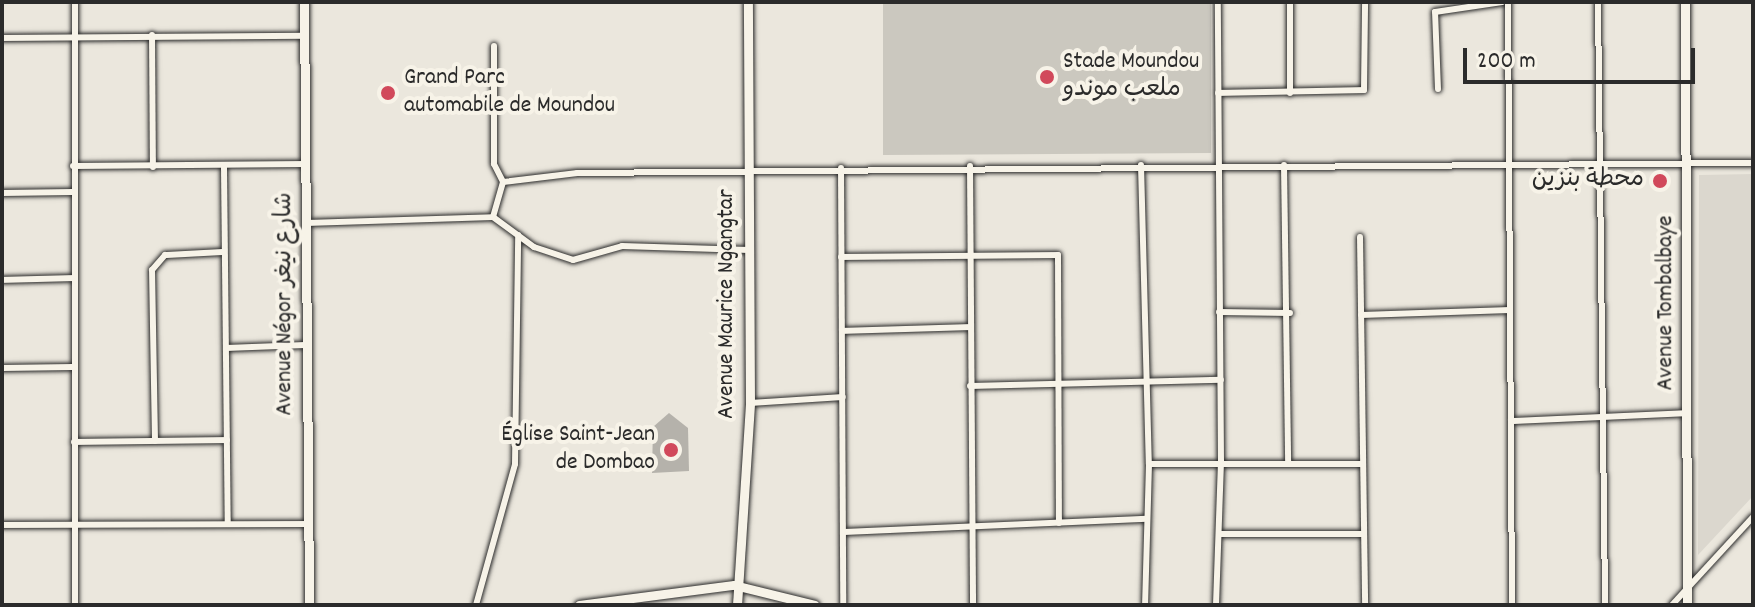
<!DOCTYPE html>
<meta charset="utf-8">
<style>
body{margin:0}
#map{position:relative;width:1755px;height:607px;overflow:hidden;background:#ebe7dd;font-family:Dekko,"Playpen Sans Arabic",sans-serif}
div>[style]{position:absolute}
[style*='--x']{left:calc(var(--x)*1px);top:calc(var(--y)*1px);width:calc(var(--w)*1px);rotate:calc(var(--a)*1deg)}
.built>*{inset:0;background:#dbd7ce}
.green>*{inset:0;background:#cbc8bf}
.building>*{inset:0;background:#b5b2ab}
.roads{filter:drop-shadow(0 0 2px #2b2b2b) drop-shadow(0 0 2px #2b2b2b)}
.street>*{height:6px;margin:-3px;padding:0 3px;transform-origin:3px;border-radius:3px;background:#f7f3e8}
.secondary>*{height:9px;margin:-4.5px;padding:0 4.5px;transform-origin:4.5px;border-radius:4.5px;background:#f7f3e8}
.dots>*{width:22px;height:22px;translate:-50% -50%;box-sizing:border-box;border:4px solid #f7f3e8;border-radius:50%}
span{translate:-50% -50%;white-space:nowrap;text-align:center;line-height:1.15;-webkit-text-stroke:8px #f7f3e8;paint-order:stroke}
.poi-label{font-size:24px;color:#2b2b2b}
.left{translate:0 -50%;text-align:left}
.right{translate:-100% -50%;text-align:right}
.street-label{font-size:24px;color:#2b2b2b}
.frame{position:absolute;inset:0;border:4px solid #2b2b2b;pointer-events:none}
.scale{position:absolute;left:1463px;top:48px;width:232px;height:36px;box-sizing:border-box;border:4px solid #2b2b2b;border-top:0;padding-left:10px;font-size:24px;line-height:28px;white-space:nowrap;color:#2b2b2b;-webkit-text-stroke:6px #f7f3e8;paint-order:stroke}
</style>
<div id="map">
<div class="built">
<i style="clip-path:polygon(1753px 174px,1753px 496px,1698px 555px,1699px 175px)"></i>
</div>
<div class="green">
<i style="clip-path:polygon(883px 2px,1211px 2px,1211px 153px,883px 155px)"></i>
</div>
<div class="building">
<i style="clip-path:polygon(669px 413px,688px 428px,689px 471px,652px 473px,653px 427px)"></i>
</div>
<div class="roads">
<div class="street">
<i style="--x:75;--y:2;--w:603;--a:90"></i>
<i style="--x:1508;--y:2;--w:603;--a:89.62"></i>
<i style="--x:1598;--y:2;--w:603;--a:89.33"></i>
<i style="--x:152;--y:35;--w:132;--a:89.6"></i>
<i style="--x:2;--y:38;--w:302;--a:-0.4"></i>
<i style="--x:494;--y:46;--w:118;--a:90"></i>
<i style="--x:494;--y:164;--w:20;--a:63"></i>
<i style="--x:1438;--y:89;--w:77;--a:-92.2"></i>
<i style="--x:1435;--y:12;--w:68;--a:-8.5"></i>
<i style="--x:1218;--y:93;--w:146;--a:-1.2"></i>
<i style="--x:1364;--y:90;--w:88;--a:-89.3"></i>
<i style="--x:1290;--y:93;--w:91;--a:-90"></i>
<i style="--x:1141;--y:165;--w:299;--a:88.5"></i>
<i style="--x:1149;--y:464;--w:141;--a:91.6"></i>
<i style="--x:1284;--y:165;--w:298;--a:89.2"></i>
<i style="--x:73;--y:166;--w:233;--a:-0.5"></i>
<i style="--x:970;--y:166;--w:439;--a:89.6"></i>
<i style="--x:224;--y:167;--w:356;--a:89.4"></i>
<i style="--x:841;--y:168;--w:437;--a:89.7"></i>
<i style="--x:2;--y:193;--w:71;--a:-0.8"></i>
<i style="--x:493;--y:217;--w:36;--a:-74"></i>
<i style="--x:503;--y:182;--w:75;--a:-6.9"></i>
<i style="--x:577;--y:173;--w:1176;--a:-0.49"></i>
<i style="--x:306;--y:223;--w:187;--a:-1.8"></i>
<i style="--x:493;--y:217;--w:51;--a:36.2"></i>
<i style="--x:534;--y:247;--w:41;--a:18.4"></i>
<i style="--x:573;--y:260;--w:51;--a:-15.9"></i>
<i style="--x:622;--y:246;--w:127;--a:1.8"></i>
<i style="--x:1360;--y:237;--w:368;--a:89.2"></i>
<i style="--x:841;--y:257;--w:217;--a:-0.5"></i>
<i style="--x:1058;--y:255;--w:268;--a:89.8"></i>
<i style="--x:2;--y:280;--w:70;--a:-1.6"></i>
<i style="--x:1219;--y:312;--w:71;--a:0.8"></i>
<i style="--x:1361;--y:315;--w:149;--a:-1.9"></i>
<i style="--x:842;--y:331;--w:127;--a:-1.8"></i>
<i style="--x:226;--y:348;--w:79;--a:-2.2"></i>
<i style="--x:2;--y:368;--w:71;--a:-0.8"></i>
<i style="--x:970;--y:386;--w:251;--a:-1.4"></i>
<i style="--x:750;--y:403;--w:93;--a:-3.7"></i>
<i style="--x:1511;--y:421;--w:176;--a:-2.6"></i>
<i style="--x:155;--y:441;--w:171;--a:-91"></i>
<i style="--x:152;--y:270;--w:20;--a:-49"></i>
<i style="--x:165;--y:255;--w:59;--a:-2.9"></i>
<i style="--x:74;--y:442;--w:153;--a:-0.7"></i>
<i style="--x:1149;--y:464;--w:213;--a:0"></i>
<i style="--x:2;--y:525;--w:306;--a:-0.2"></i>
<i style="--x:844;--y:532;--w:303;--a:-2.5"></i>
<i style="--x:1219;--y:534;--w:145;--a:0"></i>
<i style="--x:476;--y:605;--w:146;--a:-74.5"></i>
<i style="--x:515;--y:464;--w:229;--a:-89.2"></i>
<i style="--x:1216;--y:605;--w:144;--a:-88"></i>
<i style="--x:1221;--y:461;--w:459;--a:-90.4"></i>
<i style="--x:1672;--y:605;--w:120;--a:-47.4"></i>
</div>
<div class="secondary">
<i style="--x:304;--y:2;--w:603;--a:89.52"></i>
<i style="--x:1685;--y:2;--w:603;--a:89.81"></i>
<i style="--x:579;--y:605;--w:156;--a:-7.4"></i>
<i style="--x:734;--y:585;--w:83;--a:13.9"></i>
<i style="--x:737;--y:605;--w:202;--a:-86.3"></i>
<i style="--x:750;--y:403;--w:401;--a:-90.3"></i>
</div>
</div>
<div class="dots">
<i style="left:1047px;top:77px;background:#d1495b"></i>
<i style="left:388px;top:93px;background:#d1495b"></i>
<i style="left:1660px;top:181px;background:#d1495b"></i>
<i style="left:671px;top:450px;background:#d1495b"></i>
</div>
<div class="poi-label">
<span class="left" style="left:1063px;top:77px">Stade Moundou<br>ملعب موندو</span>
<span class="left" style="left:404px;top:93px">Grand Parc<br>automabile de Moundou</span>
<span class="right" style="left:1644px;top:181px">محطة بنزين</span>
<span class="right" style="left:655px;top:450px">Église Saint-Jean<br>de Dombao</span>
</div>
<div class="street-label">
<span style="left:1667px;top:303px;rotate:-90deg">Avenue Tombalbaye</span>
<span style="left:286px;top:304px;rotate:-90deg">Avenue Négor شارع نيغر</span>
<span style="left:728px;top:304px;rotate:-90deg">Avenue Maurice Ngangtar</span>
</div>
<div class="frame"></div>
<div class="scale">200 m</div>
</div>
